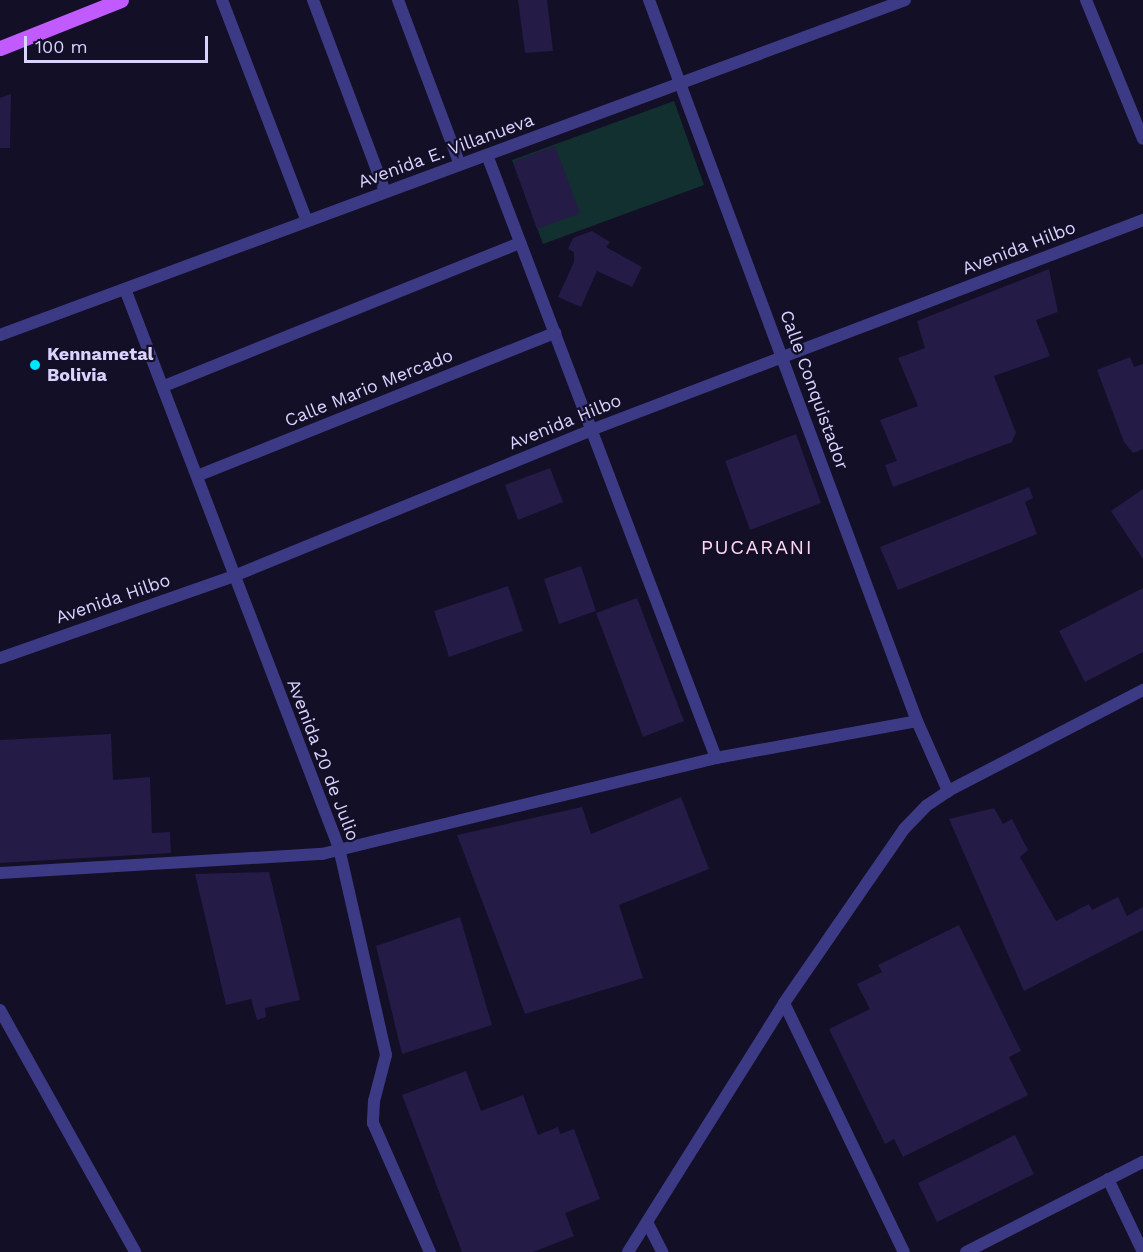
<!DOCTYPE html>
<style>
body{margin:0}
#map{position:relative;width:1143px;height:1252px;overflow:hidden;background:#130f26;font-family:"Work Sans",sans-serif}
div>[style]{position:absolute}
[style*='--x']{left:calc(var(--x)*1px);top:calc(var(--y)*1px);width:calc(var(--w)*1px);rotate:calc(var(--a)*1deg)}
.green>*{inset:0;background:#12302f}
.building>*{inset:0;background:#241b47}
.minor>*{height:12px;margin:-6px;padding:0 6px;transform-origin:6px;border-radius:6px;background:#3d3a85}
.primary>*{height:15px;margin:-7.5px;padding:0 7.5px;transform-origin:7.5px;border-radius:7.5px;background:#c25bff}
.dots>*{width:16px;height:16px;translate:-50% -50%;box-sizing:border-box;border:3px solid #130f26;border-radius:50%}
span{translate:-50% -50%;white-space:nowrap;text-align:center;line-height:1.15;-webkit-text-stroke:4.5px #130f26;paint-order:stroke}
.street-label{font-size:18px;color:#d9d4ff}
.poi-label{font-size:18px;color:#d9d4ff;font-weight:700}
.left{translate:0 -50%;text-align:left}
.neighbourhood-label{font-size:20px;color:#ffd6f0;letter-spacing:1.5px}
.scale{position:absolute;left:24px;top:36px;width:184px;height:27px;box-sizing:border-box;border:3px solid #d9d4ff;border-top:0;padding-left:8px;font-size:18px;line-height:21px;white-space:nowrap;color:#d9d4ff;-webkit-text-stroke:4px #130f26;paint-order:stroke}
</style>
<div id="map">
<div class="green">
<i style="clip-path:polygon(674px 101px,704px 185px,543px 244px,512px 160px)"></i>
</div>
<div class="building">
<i style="clip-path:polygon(518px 0,547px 0,553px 51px,525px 53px)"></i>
<i style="clip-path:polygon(11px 94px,10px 148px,0 148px,0 98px)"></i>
<i style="clip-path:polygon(555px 146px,580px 213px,537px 229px,513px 162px)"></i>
<i style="clip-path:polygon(592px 231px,610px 242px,606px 247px,642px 267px,632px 287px,597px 271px,581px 307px,558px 297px,574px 262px,574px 252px,568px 249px,573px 238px)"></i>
<i style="clip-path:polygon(1049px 269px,1058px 312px,1036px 320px,1050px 356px,994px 376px,1016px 433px,1012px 442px,893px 487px,885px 465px,897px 461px,880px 420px,918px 406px,898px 358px,925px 348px,917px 321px)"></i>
<i style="clip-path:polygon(1130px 357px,1134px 367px,1143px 364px,1143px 449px,1133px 453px,1124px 442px,1097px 370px)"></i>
<i style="clip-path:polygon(796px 434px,821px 503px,750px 530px,725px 461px)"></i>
<i style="clip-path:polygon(550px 468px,563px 502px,518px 520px,505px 485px)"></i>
<i style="clip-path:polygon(1029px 487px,1033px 498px,1025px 502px,1037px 534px,898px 590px,880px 547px)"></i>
<i style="clip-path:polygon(1143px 489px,1143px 559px,1111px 511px)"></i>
<i style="clip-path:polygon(581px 566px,596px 611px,559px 624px,544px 579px)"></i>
<i style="clip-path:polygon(508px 586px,523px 631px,449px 657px,434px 611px)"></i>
<i style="clip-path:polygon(1143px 588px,1143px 652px,1085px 682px,1059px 631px)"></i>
<i style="clip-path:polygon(637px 598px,684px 721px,643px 737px,596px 613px)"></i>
<i style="clip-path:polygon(111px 734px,113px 780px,150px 777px,152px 833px,170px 832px,171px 853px,0 863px,0 740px)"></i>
<i style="clip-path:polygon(681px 797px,709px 869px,619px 905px,643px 978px,525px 1014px,457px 835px,582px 807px,591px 834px)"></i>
<i style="clip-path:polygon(994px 808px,1003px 824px,1012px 819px,1028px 850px,1020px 857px,1056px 921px,1089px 904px,1092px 910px,1118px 897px,1127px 916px,1143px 907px,1143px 930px,1024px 991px,949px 819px)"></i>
<i style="clip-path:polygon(269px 872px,300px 1000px,265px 1008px,266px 1017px,257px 1020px,251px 999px,226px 1005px,195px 874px)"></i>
<i style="clip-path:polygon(460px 917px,492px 1025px,402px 1054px,376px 946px)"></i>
<i style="clip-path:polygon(959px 925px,1021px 1051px,1009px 1057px,1028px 1095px,903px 1157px,894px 1139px,885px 1144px,829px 1029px,870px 1009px,857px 984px,882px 972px,878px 965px)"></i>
<i style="clip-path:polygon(466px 1071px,481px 1111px,523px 1095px,538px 1135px,558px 1127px,560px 1134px,574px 1129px,600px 1199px,565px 1213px,574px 1236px,533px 1252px,462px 1252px,402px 1095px)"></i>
<i style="clip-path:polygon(1015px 1135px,1034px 1174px,937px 1222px,918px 1183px)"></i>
</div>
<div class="minor">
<i style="--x:222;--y:0;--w:237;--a:69"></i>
<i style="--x:313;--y:0;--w:205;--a:69.4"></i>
<i style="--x:398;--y:0;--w:176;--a:69.4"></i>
<i style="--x:649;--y:0;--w:769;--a:69.61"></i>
<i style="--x:917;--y:721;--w:77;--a:66.1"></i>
<i style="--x:1086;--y:0;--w:150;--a:67.7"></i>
<i style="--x:487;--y:155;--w:645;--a:69.2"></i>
<i style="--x:125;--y:289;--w:599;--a:69.05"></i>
<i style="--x:339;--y:848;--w:212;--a:77.2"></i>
<i style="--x:386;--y:1055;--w:48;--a:104.6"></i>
<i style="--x:374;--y:1101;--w:22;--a:93"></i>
<i style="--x:373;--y:1123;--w:141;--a:66.2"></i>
<i style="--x:0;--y:335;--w:965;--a:-20.31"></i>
<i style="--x:164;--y:386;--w:384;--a:-21.9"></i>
<i style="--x:197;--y:476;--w:386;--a:-21.8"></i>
<i style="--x:0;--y:658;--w:248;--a:-19.3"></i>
<i style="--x:234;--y:576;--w:386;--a:-22.2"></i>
<i style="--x:591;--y:430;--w:591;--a:-20.83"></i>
<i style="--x:0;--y:873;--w:323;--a:-3.4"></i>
<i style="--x:322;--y:854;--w:406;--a:-13.7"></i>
<i style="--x:716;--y:758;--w:204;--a:-10.4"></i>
<i style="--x:784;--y:1003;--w:276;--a:64.3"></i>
<i style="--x:0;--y:1010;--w:277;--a:60.8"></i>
<i style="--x:1108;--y:1179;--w:81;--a:64.4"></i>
<i style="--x:647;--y:1222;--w:34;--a:63"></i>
<i style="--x:628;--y:1252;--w:294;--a:-57.9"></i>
<i style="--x:784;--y:1003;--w:211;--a:-55.4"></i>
<i style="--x:904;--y:829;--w:32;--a:-46"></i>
<i style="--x:926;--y:806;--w:27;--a:-34"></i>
<i style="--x:948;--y:791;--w:220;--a:-27.4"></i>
<i style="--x:966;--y:1252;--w:199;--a:-27"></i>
</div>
<div class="primary">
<i style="--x:0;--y:48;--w:130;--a:-21.6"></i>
</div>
<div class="dots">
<i style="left:35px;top:365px;background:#00e5ff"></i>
</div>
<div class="street-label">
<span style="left:446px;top:151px;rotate:-20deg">Avenida E. Villanueva</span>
<span style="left:1019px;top:248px;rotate:-21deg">Avenida Hilbo</span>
<span style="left:369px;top:388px;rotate:-22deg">Calle Mario Mercado</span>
<span style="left:814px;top:390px;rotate:70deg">Calle Conquistador</span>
<span style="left:565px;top:422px;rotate:-22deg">Avenida Hilbo</span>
<span style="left:113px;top:599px;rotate:-19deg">Avenida Hilbo</span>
<span style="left:323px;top:760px;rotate:69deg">Avenida 20 de Julio</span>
</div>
<div class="poi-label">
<span class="left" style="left:47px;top:365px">Kennametal<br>Bolivia</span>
</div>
<div class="neighbourhood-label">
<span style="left:757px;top:547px">PUCARANI</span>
</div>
<div class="scale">100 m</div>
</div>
